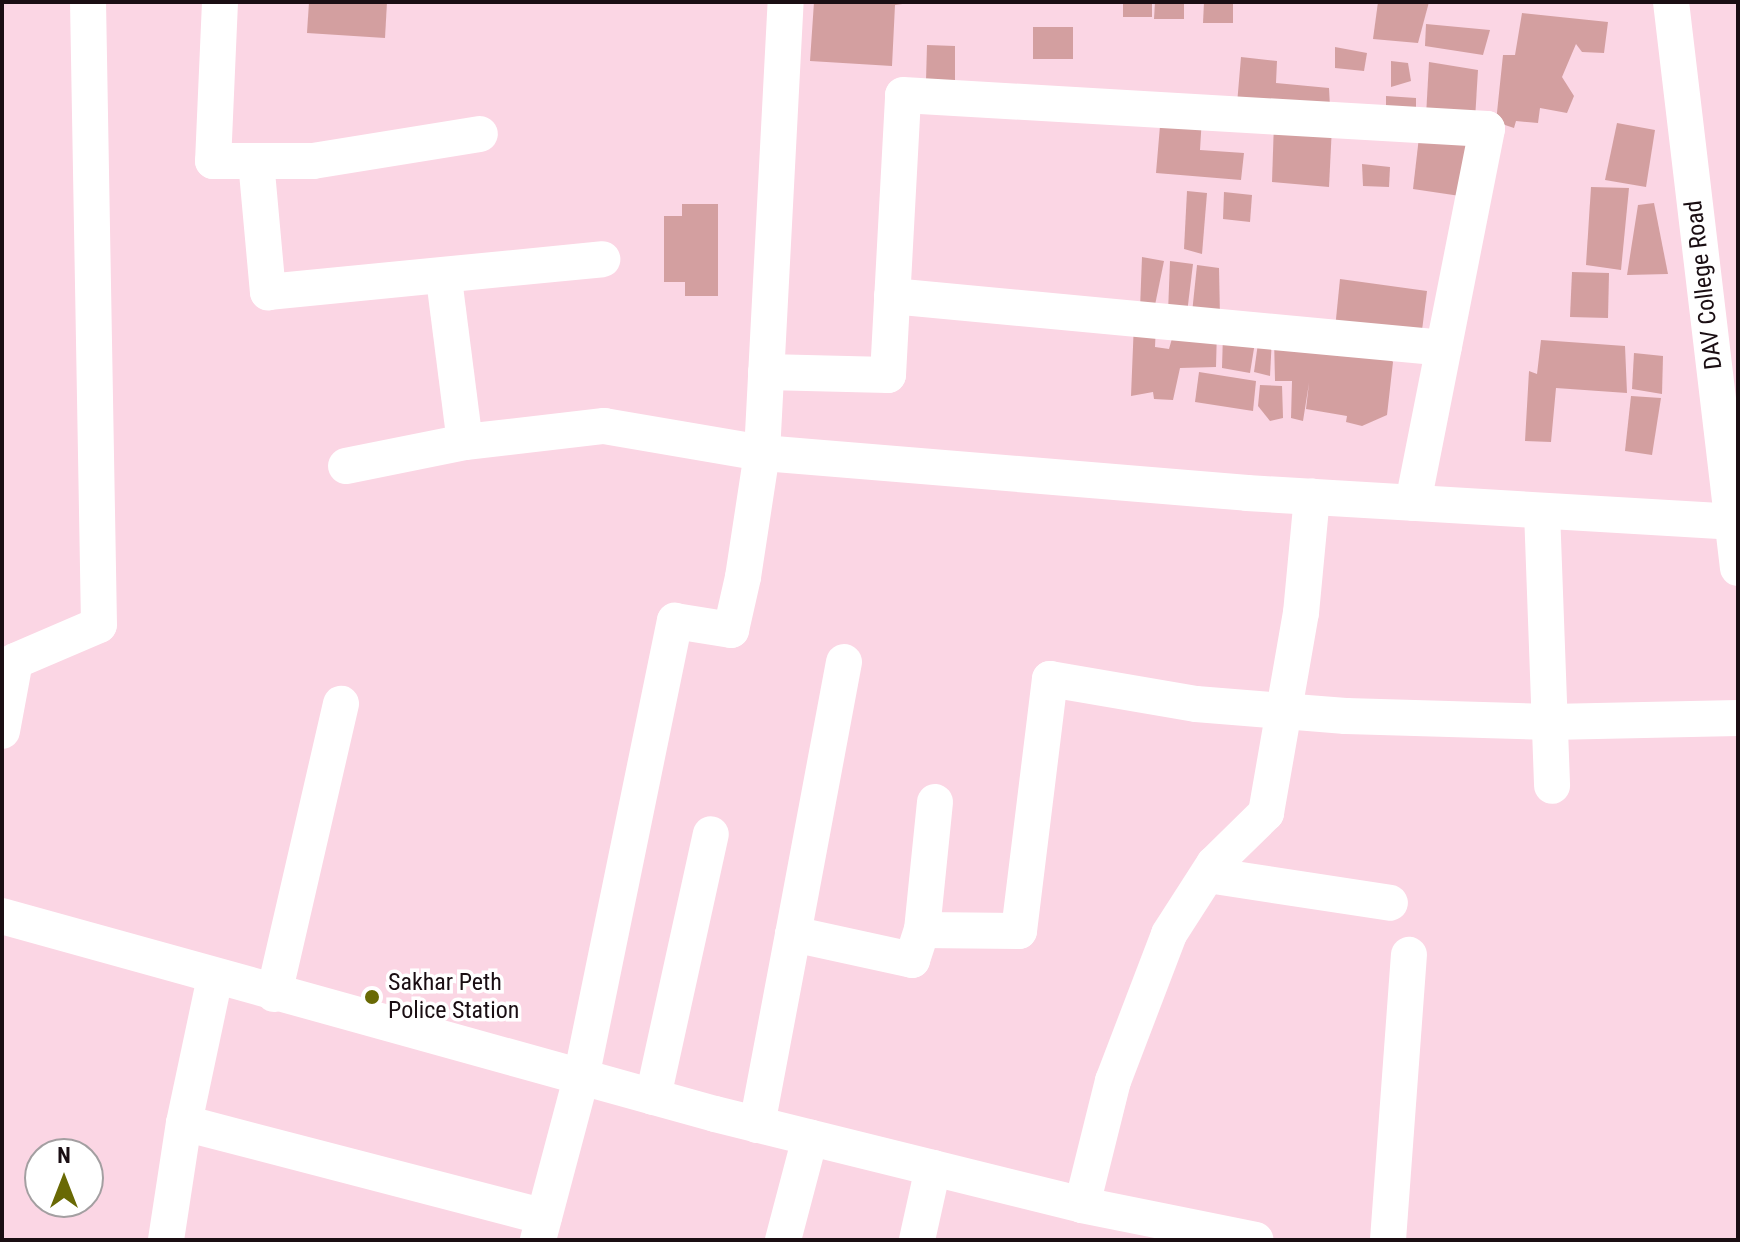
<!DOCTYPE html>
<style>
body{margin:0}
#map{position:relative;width:1740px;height:1242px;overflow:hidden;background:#fbd6e4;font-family:"Roboto Condensed",sans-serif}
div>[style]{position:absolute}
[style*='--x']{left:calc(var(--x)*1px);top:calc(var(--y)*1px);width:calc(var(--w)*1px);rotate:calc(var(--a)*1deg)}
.building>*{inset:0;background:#d39fa0}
.minor>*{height:36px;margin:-18px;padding:0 18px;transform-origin:18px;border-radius:18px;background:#fff}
.dots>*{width:22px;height:22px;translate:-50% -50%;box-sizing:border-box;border:4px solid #fff;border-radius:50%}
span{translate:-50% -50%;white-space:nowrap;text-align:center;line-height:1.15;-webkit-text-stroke:7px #fff;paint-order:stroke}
.street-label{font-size:24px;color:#1a0e13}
.poi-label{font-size:24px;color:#1a0e13}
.left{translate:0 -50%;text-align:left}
.frame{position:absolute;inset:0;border:4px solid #1a0e13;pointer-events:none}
.north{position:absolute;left:24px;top:1138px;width:80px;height:80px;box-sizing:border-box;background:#fff;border:2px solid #a39fa1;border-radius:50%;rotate:0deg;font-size:22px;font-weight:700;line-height:32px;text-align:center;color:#1a0e13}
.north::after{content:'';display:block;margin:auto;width:28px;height:36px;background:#696904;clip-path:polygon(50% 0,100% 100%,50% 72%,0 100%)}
</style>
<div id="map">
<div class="building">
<i style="clip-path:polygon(309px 2px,387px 2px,385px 38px,307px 33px)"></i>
<i style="clip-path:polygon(814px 2px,918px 2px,895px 5px,892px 66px,810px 61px)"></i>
<i style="clip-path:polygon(1123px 2px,1152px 2px,1152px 17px,1123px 17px)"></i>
<i style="clip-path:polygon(1155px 2px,1184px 2px,1184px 19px,1154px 19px)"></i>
<i style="clip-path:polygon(1204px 2px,1233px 2px,1233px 23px,1203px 23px)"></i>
<i style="clip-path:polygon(1378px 2px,1429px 2px,1418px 43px,1373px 39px)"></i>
<i style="clip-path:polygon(1522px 13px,1608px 22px,1604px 53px,1582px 52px,1576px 44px,1562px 77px,1574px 96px,1567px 113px,1540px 108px,1538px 123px,1516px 121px,1514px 128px,1496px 122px,1503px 55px,1515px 55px)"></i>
<i style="clip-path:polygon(1426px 24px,1490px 30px,1483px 55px,1425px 46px)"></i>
<i style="clip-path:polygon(1033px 27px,1073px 27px,1073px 59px,1033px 59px)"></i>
<i style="clip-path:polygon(927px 45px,955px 46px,955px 83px,926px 81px)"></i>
<i style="clip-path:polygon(1335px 47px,1367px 53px,1364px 71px,1335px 68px)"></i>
<i style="clip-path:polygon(1241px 57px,1277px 61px,1276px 83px,1329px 88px,1330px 107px,1237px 104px)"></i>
<i style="clip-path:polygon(1391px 61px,1408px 63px,1411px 81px,1391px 87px)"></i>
<i style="clip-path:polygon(1429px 62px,1478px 70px,1475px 119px,1426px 116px)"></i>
<i style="clip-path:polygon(1386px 96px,1416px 98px,1416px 119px,1386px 117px)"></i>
<i style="clip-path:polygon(1161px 114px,1202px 117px,1200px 150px,1244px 153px,1241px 180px,1156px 173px)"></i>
<i style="clip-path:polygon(1274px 122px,1332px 126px,1329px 187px,1272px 182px)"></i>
<i style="clip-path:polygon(1617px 123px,1655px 130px,1646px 187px,1605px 180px)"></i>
<i style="clip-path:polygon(1419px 137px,1468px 140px,1460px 196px,1413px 189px)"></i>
<i style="clip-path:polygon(1362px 164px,1390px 167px,1389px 187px,1363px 186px)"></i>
<i style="clip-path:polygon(1591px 187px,1629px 188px,1621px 270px,1586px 265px)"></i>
<i style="clip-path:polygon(1187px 191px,1207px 193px,1202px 254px,1184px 249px)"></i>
<i style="clip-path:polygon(1224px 192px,1252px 195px,1250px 222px,1223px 219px)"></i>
<i style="clip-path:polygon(1654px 203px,1668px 274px,1627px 275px,1638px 205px)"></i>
<i style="clip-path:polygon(682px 204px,718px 204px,718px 296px,685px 296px,685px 282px,664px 282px,664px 216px,682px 216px)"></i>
<i style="clip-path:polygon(1142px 257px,1164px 261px,1154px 310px,1140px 309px)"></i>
<i style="clip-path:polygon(1170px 261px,1193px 264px,1187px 313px,1168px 313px)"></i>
<i style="clip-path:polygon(1197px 265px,1219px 268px,1220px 318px,1192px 313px)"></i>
<i style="clip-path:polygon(1572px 272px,1609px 273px,1608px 318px,1570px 317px)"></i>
<i style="clip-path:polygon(1340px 279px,1427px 291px,1421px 338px,1335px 329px)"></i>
<i style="clip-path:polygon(1134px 322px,1156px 325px,1155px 347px,1169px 349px,1173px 335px,1217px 329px,1216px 367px,1180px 368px,1173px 400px,1154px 399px,1153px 392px,1131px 396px)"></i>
<i style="clip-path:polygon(1223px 334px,1256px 336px,1250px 373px,1222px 368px)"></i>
<i style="clip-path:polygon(1259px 336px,1272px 337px,1270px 376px,1254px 372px)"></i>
<i style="clip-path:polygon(1274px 338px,1388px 355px,1393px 362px,1387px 415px,1362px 426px,1346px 422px,1347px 416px,1306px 409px,1309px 383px,1303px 421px,1291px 418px,1292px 381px,1275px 381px)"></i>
<i style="clip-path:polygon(1541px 340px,1625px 346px,1627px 393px,1556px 388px,1551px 442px,1525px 441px,1529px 371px,1537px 374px)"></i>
<i style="clip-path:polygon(1634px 353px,1663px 356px,1662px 394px,1632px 389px)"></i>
<i style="clip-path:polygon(1199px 372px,1256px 381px,1253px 411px,1195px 402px)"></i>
<i style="clip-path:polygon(1260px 385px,1282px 386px,1283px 418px,1270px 421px,1258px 406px)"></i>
<i style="clip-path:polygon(1631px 396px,1661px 398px,1652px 455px,1625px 451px)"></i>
</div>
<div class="minor">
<i style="--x:220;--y:2;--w:159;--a:92.5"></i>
<i style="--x:213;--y:161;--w:100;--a:0"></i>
<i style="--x:313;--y:161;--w:169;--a:-9.2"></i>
<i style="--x:1671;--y:2;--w:570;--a:83.25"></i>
<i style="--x:256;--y:161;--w:132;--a:84.8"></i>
<i style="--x:268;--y:292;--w:336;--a:-5.6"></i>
<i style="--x:444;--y:279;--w:164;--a:82.7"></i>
<i style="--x:892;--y:296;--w:554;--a:5.38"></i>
<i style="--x:766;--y:372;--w:122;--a:1.4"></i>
<i style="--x:888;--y:375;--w:280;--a:-86.9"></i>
<i style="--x:903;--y:95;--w:585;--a:3.33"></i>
<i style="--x:1487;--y:129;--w:381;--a:101.2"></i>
<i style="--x:346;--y:466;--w:121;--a:-11.4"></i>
<i style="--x:465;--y:442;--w:140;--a:-6.6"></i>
<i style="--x:604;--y:426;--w:160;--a:9.7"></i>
<i style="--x:762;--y:453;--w:487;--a:4.7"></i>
<i style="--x:1247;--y:493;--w:486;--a:3.4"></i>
<i style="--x:1542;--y:511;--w:275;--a:87.9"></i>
<i style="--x:844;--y:662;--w:277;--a:100.6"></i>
<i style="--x:793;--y:934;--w:122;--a:12.3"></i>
<i style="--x:912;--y:960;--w:32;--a:-72"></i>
<i style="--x:2;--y:731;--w:71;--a:-79.5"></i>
<i style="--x:15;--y:661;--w:91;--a:-23.2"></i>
<i style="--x:99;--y:625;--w:623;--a:-91.01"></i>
<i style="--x:935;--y:802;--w:129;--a:95.8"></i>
<i style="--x:922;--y:930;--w:97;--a:0.6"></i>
<i style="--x:1019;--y:931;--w:254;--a:-83"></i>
<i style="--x:1050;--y:679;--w:148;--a:9.7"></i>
<i style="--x:1196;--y:704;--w:150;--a:4.6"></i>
<i style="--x:1346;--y:716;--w:204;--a:1.7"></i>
<i style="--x:1550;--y:722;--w:188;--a:-1.2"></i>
<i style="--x:1208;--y:875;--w:184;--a:8.7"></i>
<i style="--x:2;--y:916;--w:740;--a:15.52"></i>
<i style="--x:715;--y:1114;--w:378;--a:13.9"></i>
<i style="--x:1082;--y:1205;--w:177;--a:11.4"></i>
<i style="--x:274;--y:994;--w:298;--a:-77"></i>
<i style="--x:653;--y:1097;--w:269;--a:-77.6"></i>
<i style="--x:184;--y:1123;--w:149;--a:-78"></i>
<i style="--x:757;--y:1125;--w:194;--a:-79.3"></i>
<i style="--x:1082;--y:1205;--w:128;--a:-76"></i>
<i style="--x:1113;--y:1081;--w:157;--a:-69.1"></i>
<i style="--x:1169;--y:934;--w:83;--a:-57.3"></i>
<i style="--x:1214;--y:864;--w:73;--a:-44.4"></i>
<i style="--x:1266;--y:813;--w:203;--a:-80.1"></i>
<i style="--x:1301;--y:613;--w:117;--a:-84.6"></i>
<i style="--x:166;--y:1240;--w:118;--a:-81.3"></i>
<i style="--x:184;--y:1123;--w:372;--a:14.6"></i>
<i style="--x:538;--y:1240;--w:168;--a:-75.1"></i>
<i style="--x:581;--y:1078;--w:467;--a:-78.4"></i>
<i style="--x:675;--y:621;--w:57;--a:9.1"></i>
<i style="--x:731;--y:630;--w:54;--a:-77.2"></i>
<i style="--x:743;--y:577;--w:125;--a:-81.3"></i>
<i style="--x:762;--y:453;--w:452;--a:-87"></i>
<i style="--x:783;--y:1240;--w:106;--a:-75.2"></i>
<i style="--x:917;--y:1240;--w:74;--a:-77.5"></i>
<i style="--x:1388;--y:1240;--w:286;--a:-85.8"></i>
</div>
<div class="dots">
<i style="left:372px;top:997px;background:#696904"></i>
</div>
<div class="street-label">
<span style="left:1704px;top:285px;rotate:-97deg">DAV College Road</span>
</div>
<div class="poi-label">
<span class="left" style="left:388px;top:997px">Sakhar Peth<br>Police Station</span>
</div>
<div class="frame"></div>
<div class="north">N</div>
</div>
